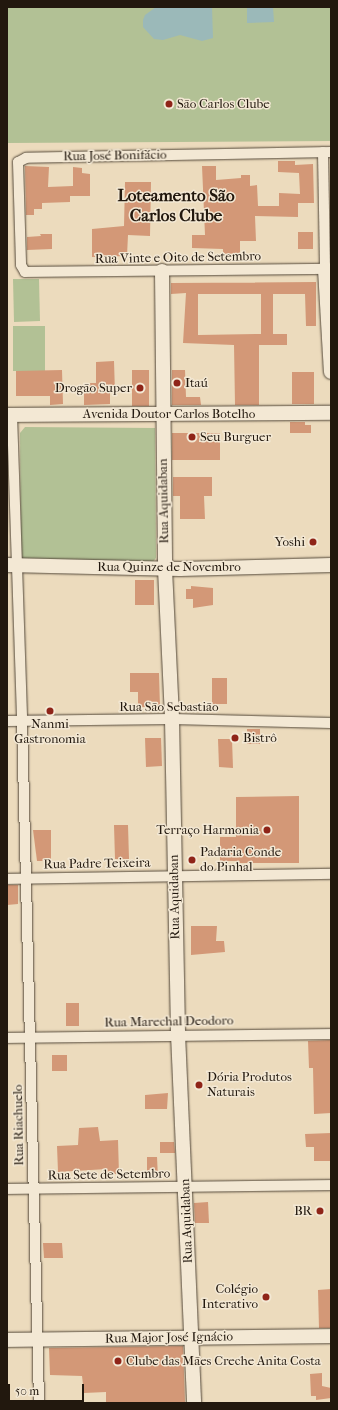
<!DOCTYPE html>
<meta charset="utf-8">
<style>
body{margin:0}
#map{position:relative;width:338px;height:1410px;overflow:hidden;background:#ecdbbd;font-family:"IM FELL French Canon",serif}
div>[style]{position:absolute}
[style*='--x']{left:calc(var(--x)*1px);top:calc(var(--y)*1px);width:calc(var(--w)*1px);rotate:calc(var(--a)*1deg)}
.green>*{inset:0;background:#b2c195}
.water>*{inset:0;background:#9bb9b9}
.building>*{inset:0;background:#d39877}
.roads{filter:drop-shadow(0 0 1px #54493a) drop-shadow(0 0 1px #54493a)}
.street>*{height:10px;margin:-5px;padding:0 5px;transform-origin:5px;border-radius:5px;background:#f3e8d4}
.secondary>*{height:14px;margin:-7px;padding:0 7px;transform-origin:7px;border-radius:7px;background:#f3e8d4}
.dots>*{width:11px;height:11px;translate:-50% -50%;box-sizing:border-box;border:2px solid #f3e8d4;border-radius:50%}
span{translate:-50% -50%;white-space:nowrap;text-align:center;line-height:1.15;-webkit-text-stroke:3px #f3e8d4;paint-order:stroke}
.poi-label{font-size:13px;color:#22180e}
.left{translate:0 -50%;text-align:left}
.right{translate:-100% -50%;text-align:right}
.street-label{font-size:13px;color:#22180e}
.district-label{font-size:17px;color:#22180e;font-weight:700}
.frame{position:absolute;inset:0;border:8px solid #22180e;pointer-events:none}
.scale{position:absolute;left:8px;top:1384px;width:76px;height:18px;box-sizing:border-box;border:2px solid #22180e;border-top:0;padding-left:5px;font-size:12px;line-height:14px;white-space:nowrap;color:#22180e;-webkit-text-stroke:3px #f3e8d4;paint-order:stroke}
</style>
<div id="map">
<div class="green">
<i style="clip-path:polygon(7px 7px,331px 7px,331px 141px,8px 143px)"></i>
<i style="clip-path:polygon(13px 279px,39px 279px,40px 321px,14px 322px)"></i>
<i style="clip-path:polygon(13px 326px,45px 326px,45px 371px,13px 371px)"></i>
<i style="clip-path:polygon(25px 427px,155px 428px,156px 558px,150px 565px,25px 563px,21px 558px,20px 433px)"></i>
</div>
<div class="water">
<i style="clip-path:polygon(156px 7px,212px 7px,213px 38px,202px 41px,180px 35px,163px 40px,154px 39px,143px 27px,143px 20px,145px 15px)"></i>
<i style="clip-path:polygon(247px 7px,273px 7px,274px 22px,247px 23px)"></i>
</div>
<div class="building">
<i style="clip-path:polygon(278px 161px,295px 161px,295px 165px,313px 164px,314px 203px,298px 203px,298px 217px,255px 216px,256px 241px,240px 241px,240px 255px,223px 255px,223px 249px,192px 248px,192px 235px,205px 235px,202px 166px,216px 166px,216px 180px,241px 178px,241px 175px,250px 175px,250px 186px,257px 185px,258px 206px,279px 206px,279px 193px,300px 194px,299px 173px,278px 172px)"></i>
<i style="clip-path:polygon(25px 166px,49px 167px,48px 187px,73px 186px,73px 167px,82px 168px,82px 173px,90px 174px,90px 196px,70px 196px,70px 202px,42px 203px,42px 209px,34px 209px,34px 215px,26px 215px)"></i>
<i style="clip-path:polygon(125px 182px,151px 182px,150px 236px,128px 235px,127px 256px,92px 257px,92px 229px,124px 226px)"></i>
<i style="clip-path:polygon(298px 232px,313px 232px,313px 249px,298px 249px)"></i>
<i style="clip-path:polygon(40px 234px,52px 234px,52px 249px,27px 250px,27px 237px,41px 236px)"></i>
<i style="clip-path:polygon(evenodd,316px 282px,316px 326px,306px 326px,305px 294px,273px 294px,273px 334px,287px 334px,287px 345px,259px 345px,259px 405px,235px 405px,234px 345px,183px 343px,186px 293px,171px 294px,171px 283px,316px 282px,198px 294px,261px 294px,261px 334px,198px 335px,198px 294px)"></i>
<i style="clip-path:polygon(114px 361px,115px 393px,110px 393px,110px 404px,84px 405px,84px 383px,96px 383px,96px 362px)"></i>
<i style="clip-path:polygon(62px 370px,63px 404px,50px 405px,50px 396px,16px 396px,16px 371px)"></i>
<i style="clip-path:polygon(132px 370px,149px 370px,149px 406px,132px 406px)"></i>
<i style="clip-path:polygon(172px 370px,185px 370px,186px 397px,200px 397px,201px 405px,172px 405px)"></i>
<i style="clip-path:polygon(292px 372px,314px 372px,314px 404px,292px 404px)"></i>
<i style="clip-path:polygon(290px 422px,305px 422px,305px 425px,311px 425px,311px 433px,290px 433px)"></i>
<i style="clip-path:polygon(172px 433px,220px 433px,220px 460px,172px 460px)"></i>
<i style="clip-path:polygon(173px 477px,212px 477px,212px 496px,204px 496px,205px 519px,180px 519px,180px 496px,173px 496px)"></i>
<i style="clip-path:polygon(135px 580px,154px 580px,154px 605px,135px 605px)"></i>
<i style="clip-path:polygon(191px 586px,213px 588px,213px 605px,193px 608px,193px 599px,186px 599px,186px 589px,191px 589px)"></i>
<i style="clip-path:polygon(130px 673px,159px 673px,160px 707px,138px 707px,138px 692px,130px 692px)"></i>
<i style="clip-path:polygon(212px 678px,227px 678px,227px 704px,212px 704px)"></i>
<i style="clip-path:polygon(247px 729px,260px 729px,260px 744px,247px 744px)"></i>
<i style="clip-path:polygon(145px 738px,161px 738px,162px 766px,146px 767px)"></i>
<i style="clip-path:polygon(218px 739px,232px 739px,233px 768px,219px 767px)"></i>
<i style="clip-path:polygon(299px 796px,299px 863px,236px 863px,236px 861px,220px 861px,220px 837px,236px 837px,236px 797px)"></i>
<i style="clip-path:polygon(114px 825px,128px 825px,129px 859px,115px 859px)"></i>
<i style="clip-path:polygon(33px 830px,51px 830px,51px 861px,37px 861px)"></i>
<i style="clip-path:polygon(7px 885px,18px 885px,18px 904px,7px 905px)"></i>
<i style="clip-path:polygon(191px 926px,217px 926px,216px 941px,224px 941px,225px 952px,191px 955px)"></i>
<i style="clip-path:polygon(66px 1003px,79px 1003px,79px 1026px,66px 1026px)"></i>
<i style="clip-path:polygon(331px 1040px,331px 1113px,314px 1114px,313px 1068px,309px 1068px,308px 1041px)"></i>
<i style="clip-path:polygon(52px 1055px,67px 1055px,67px 1071px,52px 1071px)"></i>
<i style="clip-path:polygon(168px 1093px,167px 1109px,145px 1109px,145px 1095px)"></i>
<i style="clip-path:polygon(98px 1127px,100px 1141px,118px 1140px,119px 1174px,108px 1174px,107px 1169px,58px 1172px,57px 1146px,78px 1145px,79px 1128px)"></i>
<i style="clip-path:polygon(331px 1133px,331px 1161px,314px 1161px,314px 1147px,306px 1147px,305px 1134px)"></i>
<i style="clip-path:polygon(160px 1142px,174px 1142px,175px 1153px,160px 1153px)"></i>
<i style="clip-path:polygon(147px 1157px,157px 1157px,158px 1178px,147px 1178px)"></i>
<i style="clip-path:polygon(208px 1202px,209px 1223px,195px 1223px,194px 1203px)"></i>
<i style="clip-path:polygon(43px 1243px,62px 1243px,63px 1258px,44px 1258px)"></i>
<i style="clip-path:polygon(331px 1289px,331px 1328px,319px 1328px,318px 1290px)"></i>
<i style="clip-path:polygon(183px 1346px,185px 1403px,106px 1403px,106px 1392px,84px 1393px,82px 1376px,50px 1375px,49px 1348px)"></i>
<i style="clip-path:polygon(322px 1373px,322px 1386px,331px 1388px,331px 1398px,316px 1400px,316px 1396px,311px 1396px,310px 1374px)"></i>
</div>
<div class="roads">
<div class="street">
<i style="--x:323;--y:152;--w:117;--a:89"></i>
<i style="--x:331;--y:152;--w:305;--a:178.9"></i>
<i style="--x:26;--y:158;--w:9;--a:153"></i>
<i style="--x:18;--y:162;--w:103;--a:88.3"></i>
<i style="--x:21;--y:265;--w:8;--a:60"></i>
<i style="--x:25;--y:272;--w:306;--a:-0.6"></i>
<i style="--x:12;--y:415;--w:306;--a:88.1"></i>
<i style="--x:22;--y:721;--w:682;--a:88.57"></i>
<i style="--x:7;--y:721;--w:165;--a:-0.7"></i>
<i style="--x:172;--y:719;--w:159;--a:1.4"></i>
<i style="--x:7;--y:879;--w:324;--a:-0.9"></i>
<i style="--x:7;--y:1038;--w:324;--a:-0.7"></i>
<i style="--x:7;--y:1189;--w:324;--a:-0.7"></i>
</div>
<div class="secondary">
<i style="--x:325;--y:269;--w:103;--a:86.7"></i>
<i style="--x:162;--y:271;--w:298;--a:89.4"></i>
<i style="--x:165;--y:569;--w:150;--a:87.3"></i>
<i style="--x:172;--y:719;--w:315;--a:88.9"></i>
<i style="--x:178;--y:1034;--w:369;--a:87.5"></i>
<i style="--x:7;--y:415;--w:324;--a:-0.4"></i>
<i style="--x:7;--y:565;--w:173;--a:1.3"></i>
<i style="--x:180;--y:569;--w:151;--a:-1.5"></i>
<i style="--x:7;--y:1340;--w:324;--a:-0.7"></i>
</div>
</div>
<div class="dots">
<i style="left:169px;top:104px;background:#8f2418"></i>
<i style="left:177px;top:383px;background:#8f2418"></i>
<i style="left:140px;top:388px;background:#8f2418"></i>
<i style="left:192px;top:437px;background:#8f2418"></i>
<i style="left:313px;top:542px;background:#8f2418"></i>
<i style="left:50px;top:711px;background:#8f2418"></i>
<i style="left:235px;top:738px;background:#8f2418"></i>
<i style="left:267px;top:830px;background:#8f2418"></i>
<i style="left:192px;top:860px;background:#8f2418"></i>
<i style="left:199px;top:1085px;background:#8f2418"></i>
<i style="left:320px;top:1211px;background:#8f2418"></i>
<i style="left:266px;top:1297px;background:#8f2418"></i>
<i style="left:118px;top:1361px;background:#8f2418"></i>
</div>
<div class="poi-label">
<span class="left" style="left:177px;top:104px">São Carlos Clube</span>
<span class="left" style="left:185px;top:383px">Itaú</span>
<span class="right" style="left:132px;top:388px">Drogão Super</span>
<span class="left" style="left:200px;top:437px">Seu Burguer</span>
<span class="right" style="left:305px;top:542px">Yoshi</span>
<span style="left:50px;top:732px">Nanmi<br>Gastronomia</span>
<span class="left" style="left:243px;top:738px">Bistrô</span>
<span class="right" style="left:259px;top:830px">Terraço Harmonia</span>
<span class="left" style="left:200px;top:860px">Padaria Conde<br>do Pinhal</span>
<span class="left" style="left:207px;top:1085px">Dória Produtos<br>Naturais</span>
<span class="right" style="left:312px;top:1211px">BR</span>
<span class="right" style="left:258px;top:1297px">Colégio<br>Interativo</span>
<span class="left" style="left:126px;top:1361px">Clube das Mães Creche Anita Costa</span>
</div>
<div class="street-label">
<span style="left:115px;top:156px;rotate:-1deg">Rua José Bonifácio</span>
<span style="left:178px;top:258px;rotate:-1deg">Rua Vinte e Oito de Setembro</span>
<span style="left:169px;top:414px">Avenida Doutor Carlos Botelho</span>
<span style="left:164px;top:501px;rotate:-91deg">Rua Aquidaban</span>
<span style="left:169px;top:567px">Rua Quinze de Novembro</span>
<span style="left:169px;top:707px">Rua São Sebastião</span>
<span style="left:97px;top:864px;rotate:-1deg">Rua Padre Teixeira</span>
<span style="left:175px;top:897px;rotate:-91deg">Rua Aquidaban</span>
<span style="left:169px;top:1022px;rotate:-1deg">Rua Marechal Deodoro</span>
<span style="left:19px;top:1125px;rotate:-91deg">Rua Riachuelo</span>
<span style="left:109px;top:1175px;rotate:-1deg">Rua Sete de Setembro</span>
<span style="left:187px;top:1221px;rotate:-92deg">Rua Aquidaban</span>
<span style="left:169px;top:1338px;rotate:-1deg">Rua Major José Ignácio</span>
</div>
<div class="district-label">
<span style="left:176px;top:206px">Loteamento São<br>Carlos Clube</span>
</div>
<div class="frame"></div>
<div class="scale">50 m</div>
</div>
